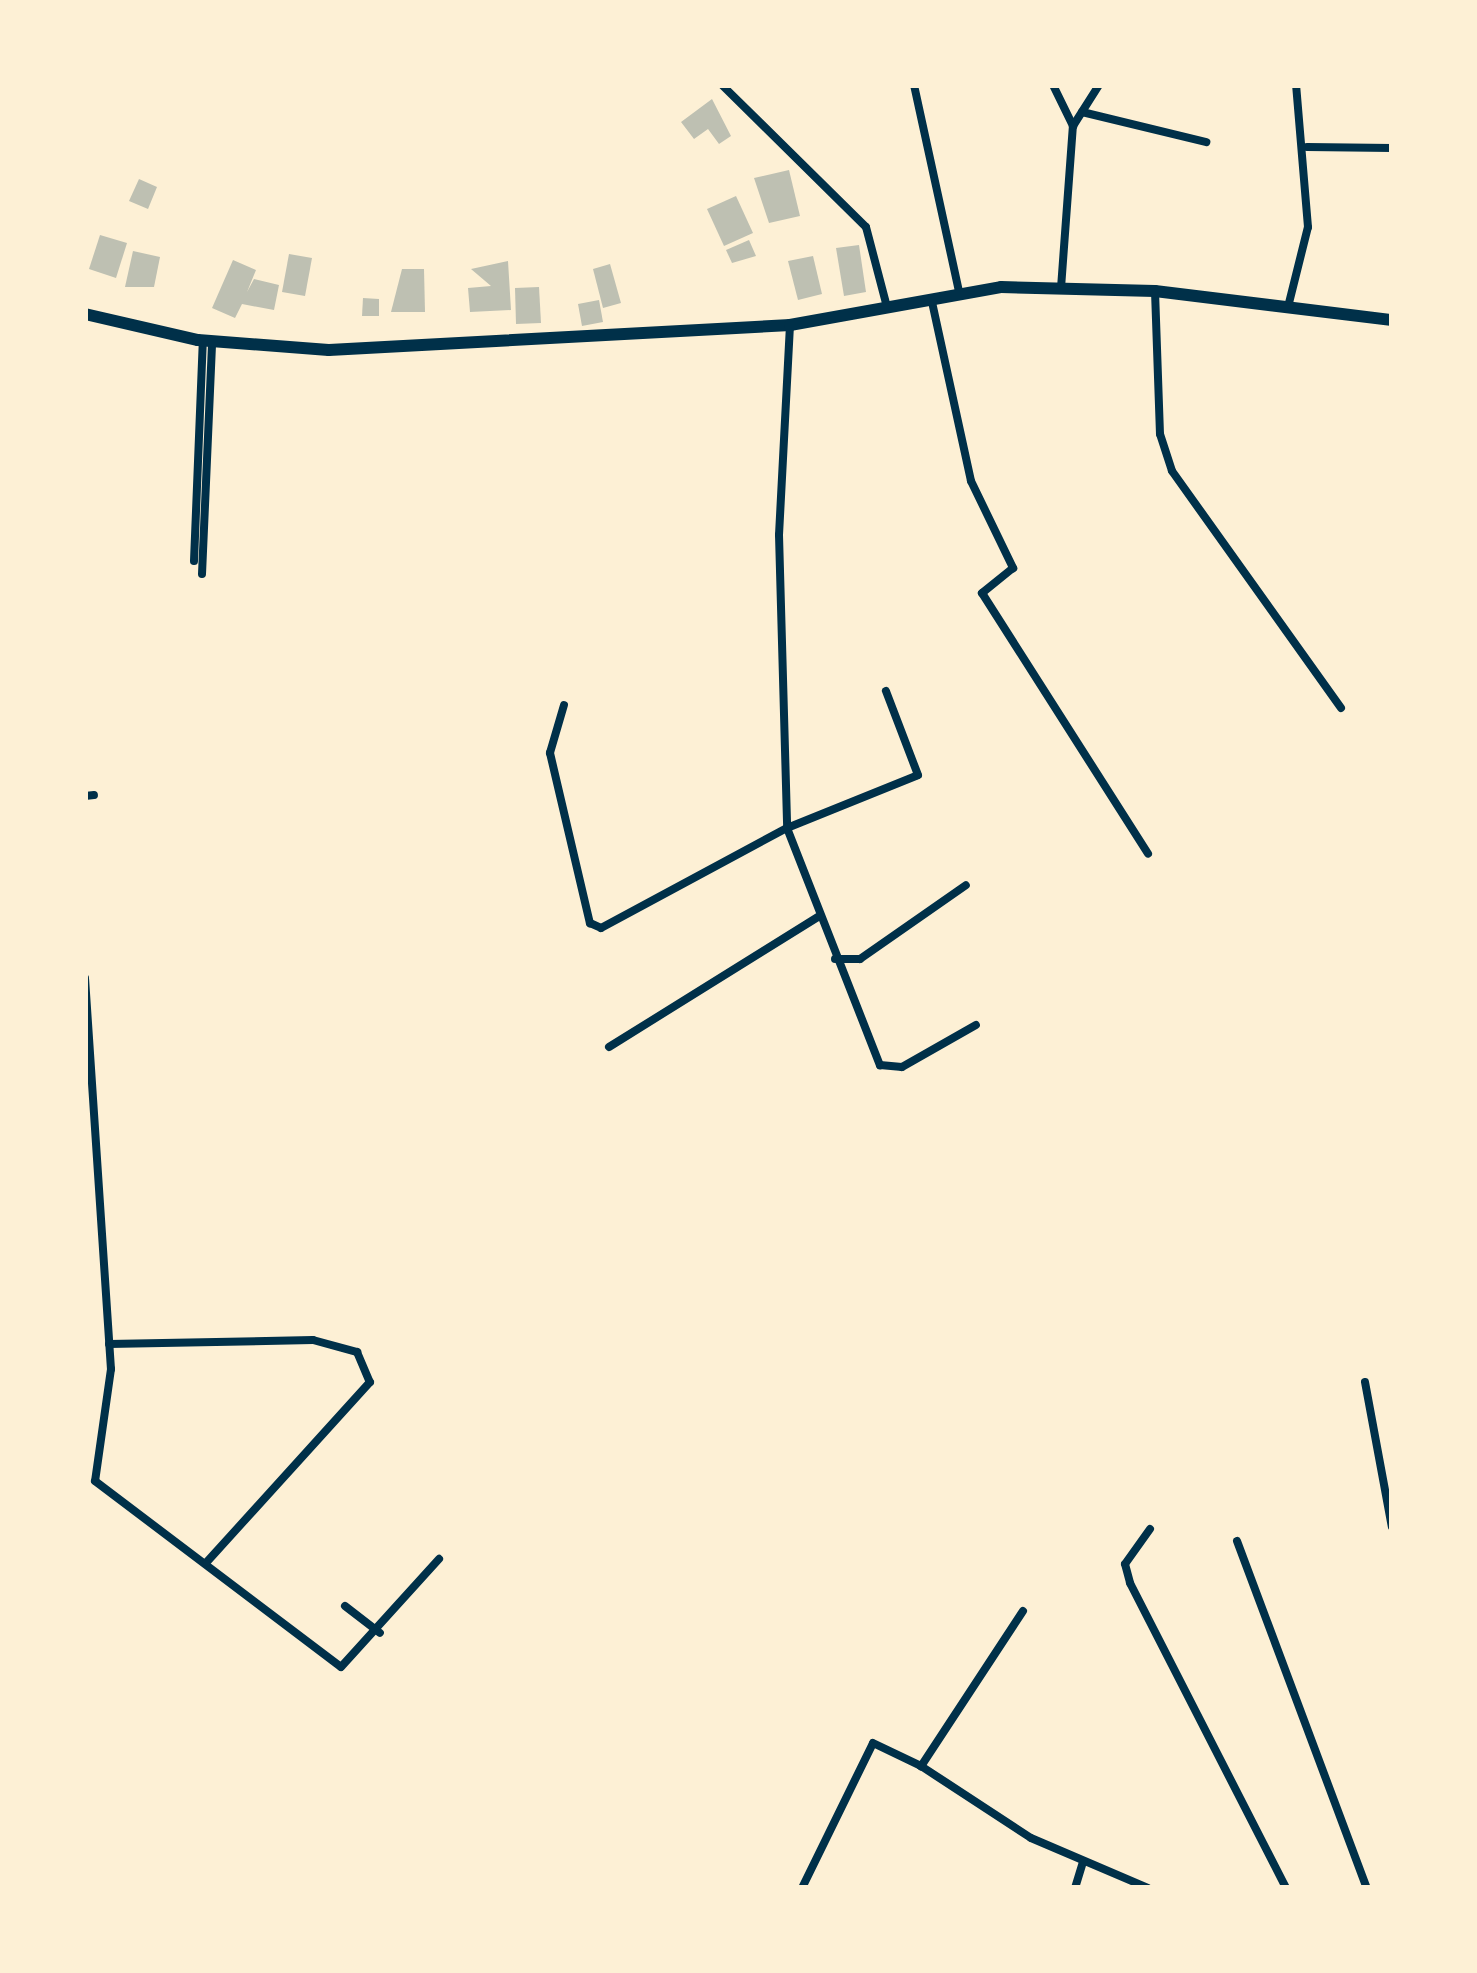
<!DOCTYPE html>
<style>
body{margin:0}
#map{position:relative;width:1477px;height:1973px;overflow:hidden;background:#fdf0d5;font-family:"Roboto Serif",serif}
div>[style]{position:absolute}
[style*='--x']{left:calc(var(--x)*1px);top:calc(var(--y)*1px);width:calc(var(--w)*1px);rotate:calc(var(--a)*1deg)}
.building>*{inset:0;background:#bec0b2}
.minor>*{height:8px;margin:-4px;padding:0 4px;transform-origin:4px;border-radius:4px;background:#003049}
.primary>*{height:12px;margin:-6px;padding:0 6px;transform-origin:6px;border-radius:6px;background:#003049}
span{translate:-50% -50%;white-space:nowrap;text-align:center;line-height:1.15;-webkit-text-stroke:9px #fdf0d5;paint-order:stroke}
.frame{position:absolute;inset:0;border:88px solid #fdf0d5;pointer-events:none}
</style>
<div id="map">
<div class="building">
<i style="clip-path:polygon(712px 99px,731px 136px,719px 144px,708px 129px,694px 139px,681px 122px)"></i>
<i style="clip-path:polygon(789px 170px,800px 216px,769px 223px,754px 178px)"></i>
<i style="clip-path:polygon(139px 179px,157px 187px,148px 209px,129px 201px)"></i>
<i style="clip-path:polygon(736px 196px,753px 233px,724px 246px,707px 209px)"></i>
<i style="clip-path:polygon(100px 235px,127px 243px,116px 278px,89px 269px)"></i>
<i style="clip-path:polygon(749px 240px,756px 256px,732px 263px,726px 250px)"></i>
<i style="clip-path:polygon(859px 245px,866px 292px,844px 296px,836px 248px)"></i>
<i style="clip-path:polygon(133px 251px,160px 257px,154px 287px,125px 287px)"></i>
<i style="clip-path:polygon(289px 254px,312px 258px,305px 296px,282px 292px)"></i>
<i style="clip-path:polygon(813px 256px,822px 294px,798px 300px,788px 261px)"></i>
<i style="clip-path:polygon(233px 260px,256px 270px,247px 292px,254px 279px,279px 285px,274px 310px,242px 304px,235px 318px,212px 308px)"></i>
<i style="clip-path:polygon(508px 261px,511px 310px,470px 312px,468px 288px,491px 286px,471px 269px)"></i>
<i style="clip-path:polygon(610px 264px,621px 303px,603px 308px,593px 269px)"></i>
<i style="clip-path:polygon(402px 269px,424px 269px,425px 312px,391px 312px)"></i>
<i style="clip-path:polygon(539px 287px,541px 323px,516px 324px,515px 288px)"></i>
<i style="clip-path:polygon(363px 298px,379px 299px,379px 316px,362px 316px)"></i>
<i style="clip-path:polygon(599px 300px,603px 322px,582px 326px,578px 304px)"></i>
</div>
<div class="minor">
<i style="--x:722;--y:85;--w:202;--a:44.6"></i>
<i style="--x:866;--y:227;--w:83;--a:75.3"></i>
<i style="--x:914;--y:85;--w:216;--a:77.7"></i>
<i style="--x:1053;--y:85;--w:46;--a:64"></i>
<i style="--x:1082;--y:112;--w:128;--a:13.6"></i>
<i style="--x:1307;--y:147;--w:85;--a:0.7"></i>
<i style="--x:1061;--y:288;--w:162;--a:-85.8"></i>
<i style="--x:1073;--y:126;--w:49;--a:-57.6"></i>
<i style="--x:1155;--y:291;--w:143;--a:88"></i>
<i style="--x:1160;--y:434;--w:39;--a:72"></i>
<i style="--x:1172;--y:471;--w:291;--a:54.5"></i>
<i style="--x:932;--y:302;--w:183;--a:77.7"></i>
<i style="--x:971;--y:481;--w:97;--a:64.2"></i>
<i style="--x:1013;--y:568;--w:40;--a:141"></i>
<i style="--x:982;--y:593;--w:309;--a:57.5"></i>
<i style="--x:1288;--y:307;--w:82;--a:-76"></i>
<i style="--x:1308;--y:227;--w:143;--a:-94.8"></i>
<i style="--x:790;--y:325;--w:210;--a:93"></i>
<i style="--x:779;--y:535;--w:293;--a:88.4"></i>
<i style="--x:787;--y:828;--w:255;--a:68.6"></i>
<i style="--x:880;--y:1065;--w:22;--a:5"></i>
<i style="--x:902;--y:1067;--w:85;--a:-29.6"></i>
<i style="--x:194;--y:561;--w:221;--a:-87.7"></i>
<i style="--x:202;--y:574;--w:233;--a:-87.5"></i>
<i style="--x:564;--y:705;--w:50;--a:106.3"></i>
<i style="--x:550;--y:753;--w:175;--a:76.8"></i>
<i style="--x:590;--y:923;--w:12;--a:24"></i>
<i style="--x:601;--y:928;--w:211;--a:-28.3"></i>
<i style="--x:787;--y:828;--w:141;--a:-22"></i>
<i style="--x:918;--y:775;--w:90;--a:-110.9"></i>
<i style="--x:85;--y:796;--w:9;--a:-6"></i>
<i style="--x:835;--y:959;--w:25;--a:0"></i>
<i style="--x:860;--y:959;--w:129;--a:-34.9"></i>
<i style="--x:85;--y:978;--w:392;--a:86.2"></i>
<i style="--x:111;--y:1369;--w:113;--a:98.1"></i>
<i style="--x:95;--y:1481;--w:308;--a:37.1"></i>
<i style="--x:341;--y:1667;--w:146;--a:-47.8"></i>
<i style="--x:609;--y:1047;--w:246;--a:-31.9"></i>
<i style="--x:109;--y:1344;--w:204;--a:-1.1"></i>
<i style="--x:313;--y:1340;--w:46;--a:15.3"></i>
<i style="--x:357;--y:1352;--w:33;--a:67"></i>
<i style="--x:370;--y:1382;--w:243;--a:132.2"></i>
<i style="--x:1365;--y:1382;--w:147;--a:79.5"></i>
<i style="--x:1150;--y:1529;--w:43;--a:125.5"></i>
<i style="--x:1125;--y:1564;--w:20;--a:75"></i>
<i style="--x:1130;--y:1583;--w:343;--a:62.9"></i>
<i style="--x:1237;--y:1541;--w:371;--a:69.5"></i>
<i style="--x:345;--y:1606;--w:44;--a:37.6"></i>
<i style="--x:1023;--y:1611;--w:186;--a:123.3"></i>
<i style="--x:921;--y:1766;--w:131;--a:33.2"></i>
<i style="--x:1031;--y:1838;--w:127;--a:23.1"></i>
<i style="--x:802;--y:1888;--w:161;--a:-63.9"></i>
<i style="--x:873;--y:1743;--w:53;--a:25.6"></i>
<i style="--x:1075;--y:1888;--w:28;--a:-73"></i>
</div>
<div class="primary">
<i style="--x:85;--y:314;--w:116;--a:13"></i>
<i style="--x:198;--y:340;--w:131;--a:4.4"></i>
<i style="--x:329;--y:350;--w:462;--a:-3.1"></i>
<i style="--x:790;--y:325;--w:214;--a:-10.2"></i>
<i style="--x:1001;--y:287;--w:154;--a:1.5"></i>
<i style="--x:1155;--y:291;--w:239;--a:7"></i>
</div>
<div class="frame"></div>
</div>
